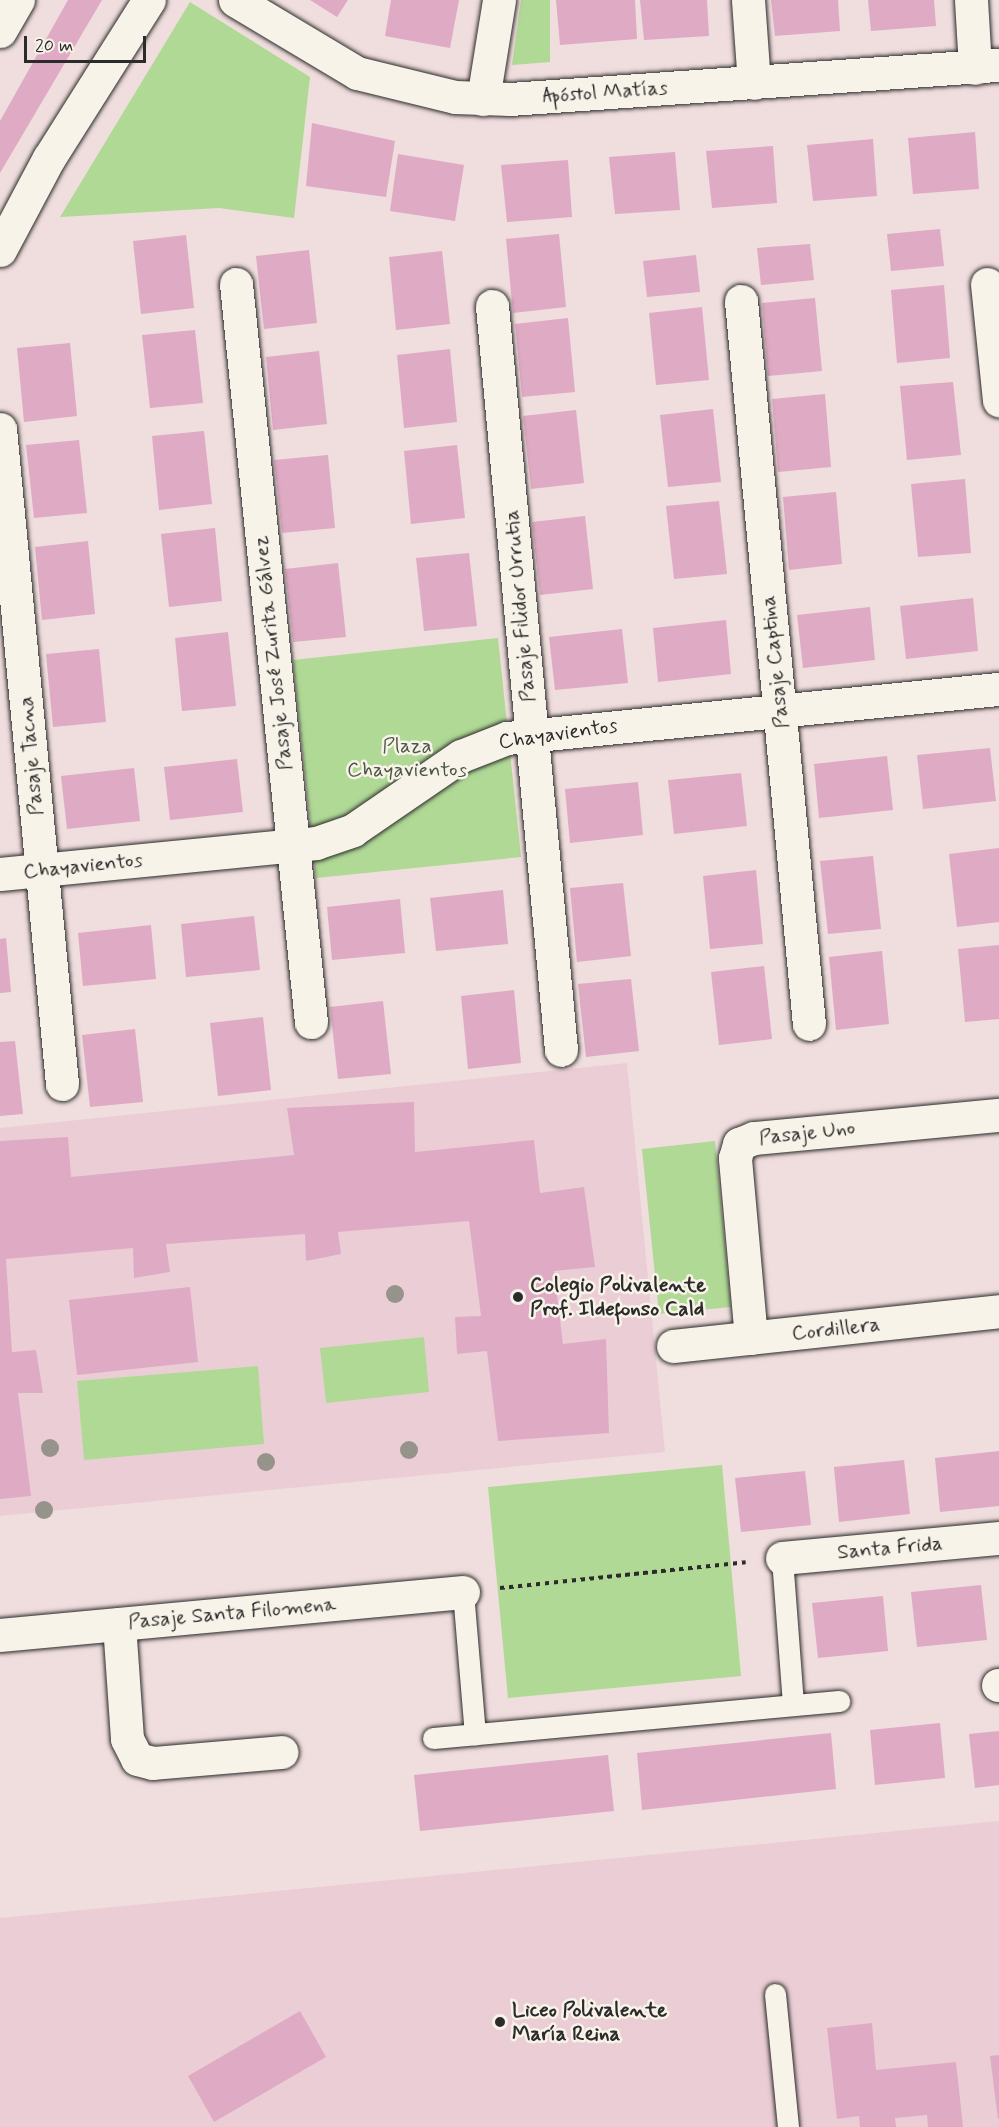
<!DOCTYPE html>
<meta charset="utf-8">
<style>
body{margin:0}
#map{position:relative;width:999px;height:2127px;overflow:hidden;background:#f0dddd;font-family:Mynerve,sans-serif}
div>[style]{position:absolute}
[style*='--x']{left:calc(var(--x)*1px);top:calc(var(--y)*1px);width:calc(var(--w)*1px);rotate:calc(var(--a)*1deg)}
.built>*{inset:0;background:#ebced5}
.green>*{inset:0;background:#b0d996}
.building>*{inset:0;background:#dfaac3}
.path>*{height:4px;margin-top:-2px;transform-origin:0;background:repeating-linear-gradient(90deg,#2b2b2b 0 4.5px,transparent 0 9px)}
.roads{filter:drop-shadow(0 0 2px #2b2b2b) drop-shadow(0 0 2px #2b2b2b)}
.service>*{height:21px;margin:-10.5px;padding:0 10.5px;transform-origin:10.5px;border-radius:10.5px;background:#f7f3e8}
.minor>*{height:33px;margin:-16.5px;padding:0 16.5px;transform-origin:16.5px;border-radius:16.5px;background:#f7f3e8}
.tertiary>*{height:33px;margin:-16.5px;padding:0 16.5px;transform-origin:16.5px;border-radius:16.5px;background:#f7f3e8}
.trees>*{width:18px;height:18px;margin:-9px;border-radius:50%;background:#96938a}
.dots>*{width:16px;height:16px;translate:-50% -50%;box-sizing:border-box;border:3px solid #f7f3e8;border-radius:50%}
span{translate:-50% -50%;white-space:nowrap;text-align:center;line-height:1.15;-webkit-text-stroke:5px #f7f3e8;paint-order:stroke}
.street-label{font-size:21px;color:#2b2b2b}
.park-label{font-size:21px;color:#4c5646}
.poi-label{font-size:21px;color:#2b2b2b;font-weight:700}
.left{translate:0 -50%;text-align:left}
.scale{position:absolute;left:24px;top:36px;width:122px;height:27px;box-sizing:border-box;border:3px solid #2b2b2b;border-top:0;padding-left:8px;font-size:18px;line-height:21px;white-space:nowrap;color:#2b2b2b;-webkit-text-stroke:4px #f7f3e8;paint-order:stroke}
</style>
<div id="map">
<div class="built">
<i style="clip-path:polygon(627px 1063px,665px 1452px,0 1516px,0 1128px)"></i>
<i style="clip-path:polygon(999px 1821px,999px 2127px,0 2127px,0 1918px)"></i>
</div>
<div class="green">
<i style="clip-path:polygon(521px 0,550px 0,550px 62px,512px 65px)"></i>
<i style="clip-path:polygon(190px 2px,310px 77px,294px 218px,219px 208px,60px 217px)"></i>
<i style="clip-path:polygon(498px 638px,521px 857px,316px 878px,293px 660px)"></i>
<i style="clip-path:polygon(715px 1141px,731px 1307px,659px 1314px,642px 1149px)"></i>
<i style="clip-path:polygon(424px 1337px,429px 1392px,326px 1403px,320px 1348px)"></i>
<i style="clip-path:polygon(258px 1366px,264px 1444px,84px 1460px,77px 1381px)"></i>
<i style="clip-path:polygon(722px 1465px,741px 1676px,508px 1698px,488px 1487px)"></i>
</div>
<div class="building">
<i style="clip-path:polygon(68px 0,102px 0,0 173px,0 121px)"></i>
<i style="clip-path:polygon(310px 0,348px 0,337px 17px)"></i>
<i style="clip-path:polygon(391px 0,459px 0,450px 48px,385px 36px)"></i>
<i style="clip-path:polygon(556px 0,635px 0,637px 39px,560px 45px)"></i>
<i style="clip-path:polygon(640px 0,707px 0,709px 36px,644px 40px)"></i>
<i style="clip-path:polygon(771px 0,838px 0,840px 31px,775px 36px)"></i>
<i style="clip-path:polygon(868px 0,934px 0,936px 26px,871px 31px)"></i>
<i style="clip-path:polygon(312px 123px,395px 141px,386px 197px,306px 186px)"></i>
<i style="clip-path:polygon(975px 132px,979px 189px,913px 194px,908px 138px)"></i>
<i style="clip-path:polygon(873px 139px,877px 196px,813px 201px,807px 145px)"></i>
<i style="clip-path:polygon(773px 146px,777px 203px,712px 208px,706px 151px)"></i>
<i style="clip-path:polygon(675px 152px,680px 210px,615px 214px,609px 157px)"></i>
<i style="clip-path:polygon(398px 154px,464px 165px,455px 221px,390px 211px)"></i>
<i style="clip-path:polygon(568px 160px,572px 217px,507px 222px,501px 165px)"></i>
<i style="clip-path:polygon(940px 229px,944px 266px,891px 271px,887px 234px)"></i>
<i style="clip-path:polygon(559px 234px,566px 307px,513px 313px,506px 239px)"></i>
<i style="clip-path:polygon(186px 235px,194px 308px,141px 314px,133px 241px)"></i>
<i style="clip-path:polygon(810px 244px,814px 280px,761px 285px,757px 248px)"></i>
<i style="clip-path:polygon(309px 250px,317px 323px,264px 329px,256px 256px)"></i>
<i style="clip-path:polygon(442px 251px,450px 324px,396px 330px,389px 257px)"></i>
<i style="clip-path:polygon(696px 255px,700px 292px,647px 297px,643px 261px)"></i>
<i style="clip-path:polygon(944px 285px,950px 358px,897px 363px,891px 290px)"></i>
<i style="clip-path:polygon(815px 298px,822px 371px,768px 376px,762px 303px)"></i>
<i style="clip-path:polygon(702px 307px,709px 380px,656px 385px,649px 313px)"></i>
<i style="clip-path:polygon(568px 318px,575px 392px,522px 397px,515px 324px)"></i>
<i style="clip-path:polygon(195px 330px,203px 403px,150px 408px,142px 335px)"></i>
<i style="clip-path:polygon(70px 343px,77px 416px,24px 422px,17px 348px)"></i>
<i style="clip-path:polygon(450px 349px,457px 422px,404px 428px,397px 355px)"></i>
<i style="clip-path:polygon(319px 351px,327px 424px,273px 430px,266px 357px)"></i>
<i style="clip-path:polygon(953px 382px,961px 455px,907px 460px,900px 386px)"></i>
<i style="clip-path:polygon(825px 394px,831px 467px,778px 472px,772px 399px)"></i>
<i style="clip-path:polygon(713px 409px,721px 482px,668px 487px,660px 415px)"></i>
<i style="clip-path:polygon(576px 410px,584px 483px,531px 489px,523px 416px)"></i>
<i style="clip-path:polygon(204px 431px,212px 504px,159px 510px,152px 436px)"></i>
<i style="clip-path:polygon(79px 440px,87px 513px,34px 518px,26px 445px)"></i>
<i style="clip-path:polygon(457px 445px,465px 518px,411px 524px,404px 451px)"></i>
<i style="clip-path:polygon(328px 455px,335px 528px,282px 533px,274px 460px)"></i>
<i style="clip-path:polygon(965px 479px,971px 553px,918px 557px,911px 484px)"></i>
<i style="clip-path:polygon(836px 492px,842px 564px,789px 570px,783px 497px)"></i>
<i style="clip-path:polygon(719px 501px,727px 574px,674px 579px,666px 506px)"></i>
<i style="clip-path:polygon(585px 516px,593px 589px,540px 595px,532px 522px)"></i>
<i style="clip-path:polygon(215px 528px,222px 601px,169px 607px,161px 534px)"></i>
<i style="clip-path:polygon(88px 541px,95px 614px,42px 620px,35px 547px)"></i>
<i style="clip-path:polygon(469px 553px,477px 626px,424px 631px,416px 558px)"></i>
<i style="clip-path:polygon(338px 563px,346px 637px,293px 642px,285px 569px)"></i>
<i style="clip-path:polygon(973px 598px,978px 651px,906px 659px,900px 606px)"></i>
<i style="clip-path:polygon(870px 607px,875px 660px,803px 668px,797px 615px)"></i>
<i style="clip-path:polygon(726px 620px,731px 674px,658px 682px,653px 628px)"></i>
<i style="clip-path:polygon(622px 629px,628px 683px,555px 690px,549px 637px)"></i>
<i style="clip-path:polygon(228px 632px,236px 706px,182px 711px,175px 638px)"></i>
<i style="clip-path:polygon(99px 649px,106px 722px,53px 727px,46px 654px)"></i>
<i style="clip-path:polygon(990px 748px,996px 801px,923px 809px,917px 755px)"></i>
<i style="clip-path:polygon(887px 756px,893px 810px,819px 818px,814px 764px)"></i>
<i style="clip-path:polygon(237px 759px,243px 812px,170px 820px,164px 767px)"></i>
<i style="clip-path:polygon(134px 768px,140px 821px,67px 829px,61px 776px)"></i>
<i style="clip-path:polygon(741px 773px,747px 826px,674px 834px,668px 780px)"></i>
<i style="clip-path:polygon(638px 782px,643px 835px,570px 843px,565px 789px)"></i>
<i style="clip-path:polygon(999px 848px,999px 922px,957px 927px,949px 854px)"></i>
<i style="clip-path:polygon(873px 856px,881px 929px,828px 934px,820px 861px)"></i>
<i style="clip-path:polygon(756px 870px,763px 944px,710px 949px,703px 876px)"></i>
<i style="clip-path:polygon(623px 883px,631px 956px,577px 962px,570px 888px)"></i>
<i style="clip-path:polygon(503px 890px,508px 944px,436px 951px,430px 898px)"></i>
<i style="clip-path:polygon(400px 899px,405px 953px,332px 960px,327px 907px)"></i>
<i style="clip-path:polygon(254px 916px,260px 970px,186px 977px,181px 924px)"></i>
<i style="clip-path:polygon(151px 925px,156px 979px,83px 986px,78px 933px)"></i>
<i style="clip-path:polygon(6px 938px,11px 992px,0 993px,0 939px)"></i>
<i style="clip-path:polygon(999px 945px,999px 1019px,965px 1022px,958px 949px)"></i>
<i style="clip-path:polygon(882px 951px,889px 1024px,836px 1030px,829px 957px)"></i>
<i style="clip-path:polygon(764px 966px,772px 1039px,719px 1045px,711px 972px)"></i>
<i style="clip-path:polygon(631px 979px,639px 1051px,586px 1057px,578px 984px)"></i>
<i style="clip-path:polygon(514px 990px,521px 1063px,468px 1069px,461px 996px)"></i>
<i style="clip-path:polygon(383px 1001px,391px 1074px,338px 1079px,330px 1007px)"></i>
<i style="clip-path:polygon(263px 1017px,271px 1090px,218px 1096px,210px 1023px)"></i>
<i style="clip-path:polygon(135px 1029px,143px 1102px,90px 1107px,82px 1035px)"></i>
<i style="clip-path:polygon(15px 1041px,23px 1114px,0 1116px,0 1042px)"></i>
<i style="clip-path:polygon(414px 1102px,415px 1152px,534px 1140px,540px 1193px,584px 1187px,595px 1267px,554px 1271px,563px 1344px,606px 1339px,609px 1433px,498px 1441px,487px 1351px,457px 1354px,455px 1317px,481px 1316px,469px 1221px,338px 1232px,341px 1254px,306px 1261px,305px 1234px,166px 1244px,170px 1272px,134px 1278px,133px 1248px,6px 1259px,12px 1352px,36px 1350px,43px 1393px,18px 1393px,31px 1496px,0 1499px,0 1141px,68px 1137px,71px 1177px,294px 1155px,287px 1108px)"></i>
<i style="clip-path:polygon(190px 1287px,198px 1362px,77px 1375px,69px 1300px)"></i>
<i style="clip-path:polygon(999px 1451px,999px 1506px,940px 1512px,935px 1458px)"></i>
<i style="clip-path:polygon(904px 1460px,910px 1514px,839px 1522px,834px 1467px)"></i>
<i style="clip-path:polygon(805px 1471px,811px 1525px,741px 1532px,735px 1478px)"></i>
<i style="clip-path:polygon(981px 1585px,987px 1640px,917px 1647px,911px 1592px)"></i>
<i style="clip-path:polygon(883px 1596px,888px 1651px,818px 1658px,812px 1603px)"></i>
<i style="clip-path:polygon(940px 1723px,945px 1778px,875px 1785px,870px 1730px)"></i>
<i style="clip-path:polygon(999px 1731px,999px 1785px,975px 1788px,969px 1734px)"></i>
<i style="clip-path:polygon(831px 1733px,836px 1789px,642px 1810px,637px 1753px)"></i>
<i style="clip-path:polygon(608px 1755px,614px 1811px,420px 1831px,414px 1775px)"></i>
<i style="clip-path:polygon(300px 2011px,326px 2057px,214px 2122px,188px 2076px)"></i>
<i style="clip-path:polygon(872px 2023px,876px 2070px,956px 2062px,963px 2127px,928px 2127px,927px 2115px,895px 2118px,896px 2127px,860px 2127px,859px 2116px,837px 2119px,827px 2028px)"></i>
<i style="clip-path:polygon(999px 2055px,999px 2119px,998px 2119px,990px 2056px)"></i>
</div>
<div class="path">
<i style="--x:500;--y:1588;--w:247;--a:-6"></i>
</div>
<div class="roads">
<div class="service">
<i style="--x:782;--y:1558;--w:147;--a:85.7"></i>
<i style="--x:463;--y:1592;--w:143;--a:85.2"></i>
<i style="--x:433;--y:1738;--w:408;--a:-5.2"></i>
<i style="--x:775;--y:1994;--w:134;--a:84.4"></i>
</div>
<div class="minor">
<i style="--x:235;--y:0;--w:142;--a:30.9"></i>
<i style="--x:357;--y:73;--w:101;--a:13.8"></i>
<i style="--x:455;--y:97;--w:55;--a:2.1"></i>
<i style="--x:510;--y:99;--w:490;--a:-4"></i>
<i style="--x:748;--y:0;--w:83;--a:85.9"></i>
<i style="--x:971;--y:0;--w:68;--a:86.6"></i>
<i style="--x:483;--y:99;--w:100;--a:-80.8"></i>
<i style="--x:236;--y:284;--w:742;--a:84.2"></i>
<i style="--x:987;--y:284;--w:117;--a:84.1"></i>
<i style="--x:741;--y:301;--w:726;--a:84.63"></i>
<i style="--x:492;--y:306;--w:747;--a:84.7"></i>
<i style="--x:0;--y:429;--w:658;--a:84.59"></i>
<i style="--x:0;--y:874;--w:318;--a:-5.6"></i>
<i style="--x:316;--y:843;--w:39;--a:-19"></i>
<i style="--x:353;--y:830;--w:131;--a:-34.4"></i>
<i style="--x:461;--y:756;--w:49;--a:-21.4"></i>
<i style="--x:507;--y:738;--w:494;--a:-5.7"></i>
<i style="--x:751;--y:1338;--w:181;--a:-95.1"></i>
<i style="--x:735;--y:1158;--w:15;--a:-74"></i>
<i style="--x:739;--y:1144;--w:16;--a:-22"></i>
<i style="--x:754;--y:1138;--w:246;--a:-5.4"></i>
<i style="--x:673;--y:1346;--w:328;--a:-6.1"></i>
<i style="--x:782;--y:1558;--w:218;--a:-5.3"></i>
<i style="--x:119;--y:1624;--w:115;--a:86"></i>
<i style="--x:127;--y:1739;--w:22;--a:63"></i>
<i style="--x:137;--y:1759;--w:16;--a:14"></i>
<i style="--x:153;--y:1763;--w:129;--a:-4.9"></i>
<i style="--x:0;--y:1635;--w:465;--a:-5.3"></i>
<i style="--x:998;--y:1685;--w:1;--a:0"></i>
</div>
<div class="tertiary">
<i style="--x:0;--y:31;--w:36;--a:-60"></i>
<i style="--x:0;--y:250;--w:104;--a:-62"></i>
<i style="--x:49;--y:158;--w:187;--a:-57.7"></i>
</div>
</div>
<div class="trees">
<i style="left:395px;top:1294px"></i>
<i style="left:50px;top:1448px"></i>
<i style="left:409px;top:1450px"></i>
<i style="left:266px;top:1462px"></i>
<i style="left:44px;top:1510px"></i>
</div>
<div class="dots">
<i style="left:518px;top:1297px;background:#2b2b2b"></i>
<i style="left:500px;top:2022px;background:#2b2b2b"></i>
</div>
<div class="street-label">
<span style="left:605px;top:92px;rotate:-4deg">Apóstol Matías</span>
<span style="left:520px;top:606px;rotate:-95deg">Pasaje Filidor Urrutia</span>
<span style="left:273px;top:653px;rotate:-96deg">Pasaje José Zurita Gálvez</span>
<span style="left:775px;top:662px;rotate:-96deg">Pasaje Captina</span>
<span style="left:558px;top:734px;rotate:-8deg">Chayavientos</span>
<span style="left:31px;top:756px;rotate:-95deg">Pasaje Tacna</span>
<span style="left:83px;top:866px;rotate:-6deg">Chayavientos</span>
<span style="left:807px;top:1133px;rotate:-6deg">Pasaje Uno</span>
<span style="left:836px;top:1329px;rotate:-6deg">Cordillera</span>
<span style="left:890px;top:1548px;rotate:-5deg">Santa Frida</span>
<span style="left:232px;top:1613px;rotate:-5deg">Pasaje Santa Filomena</span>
</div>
<div class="park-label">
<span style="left:407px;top:758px">Plaza<br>Chayavientos</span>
</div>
<div class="poi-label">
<span class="left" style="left:530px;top:1297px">Colegio Polivalente<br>Prof. Ildefonso Cald</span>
<span class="left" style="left:512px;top:2022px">Liceo Polivalente<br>María Reina</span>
</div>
<div class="scale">20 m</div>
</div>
